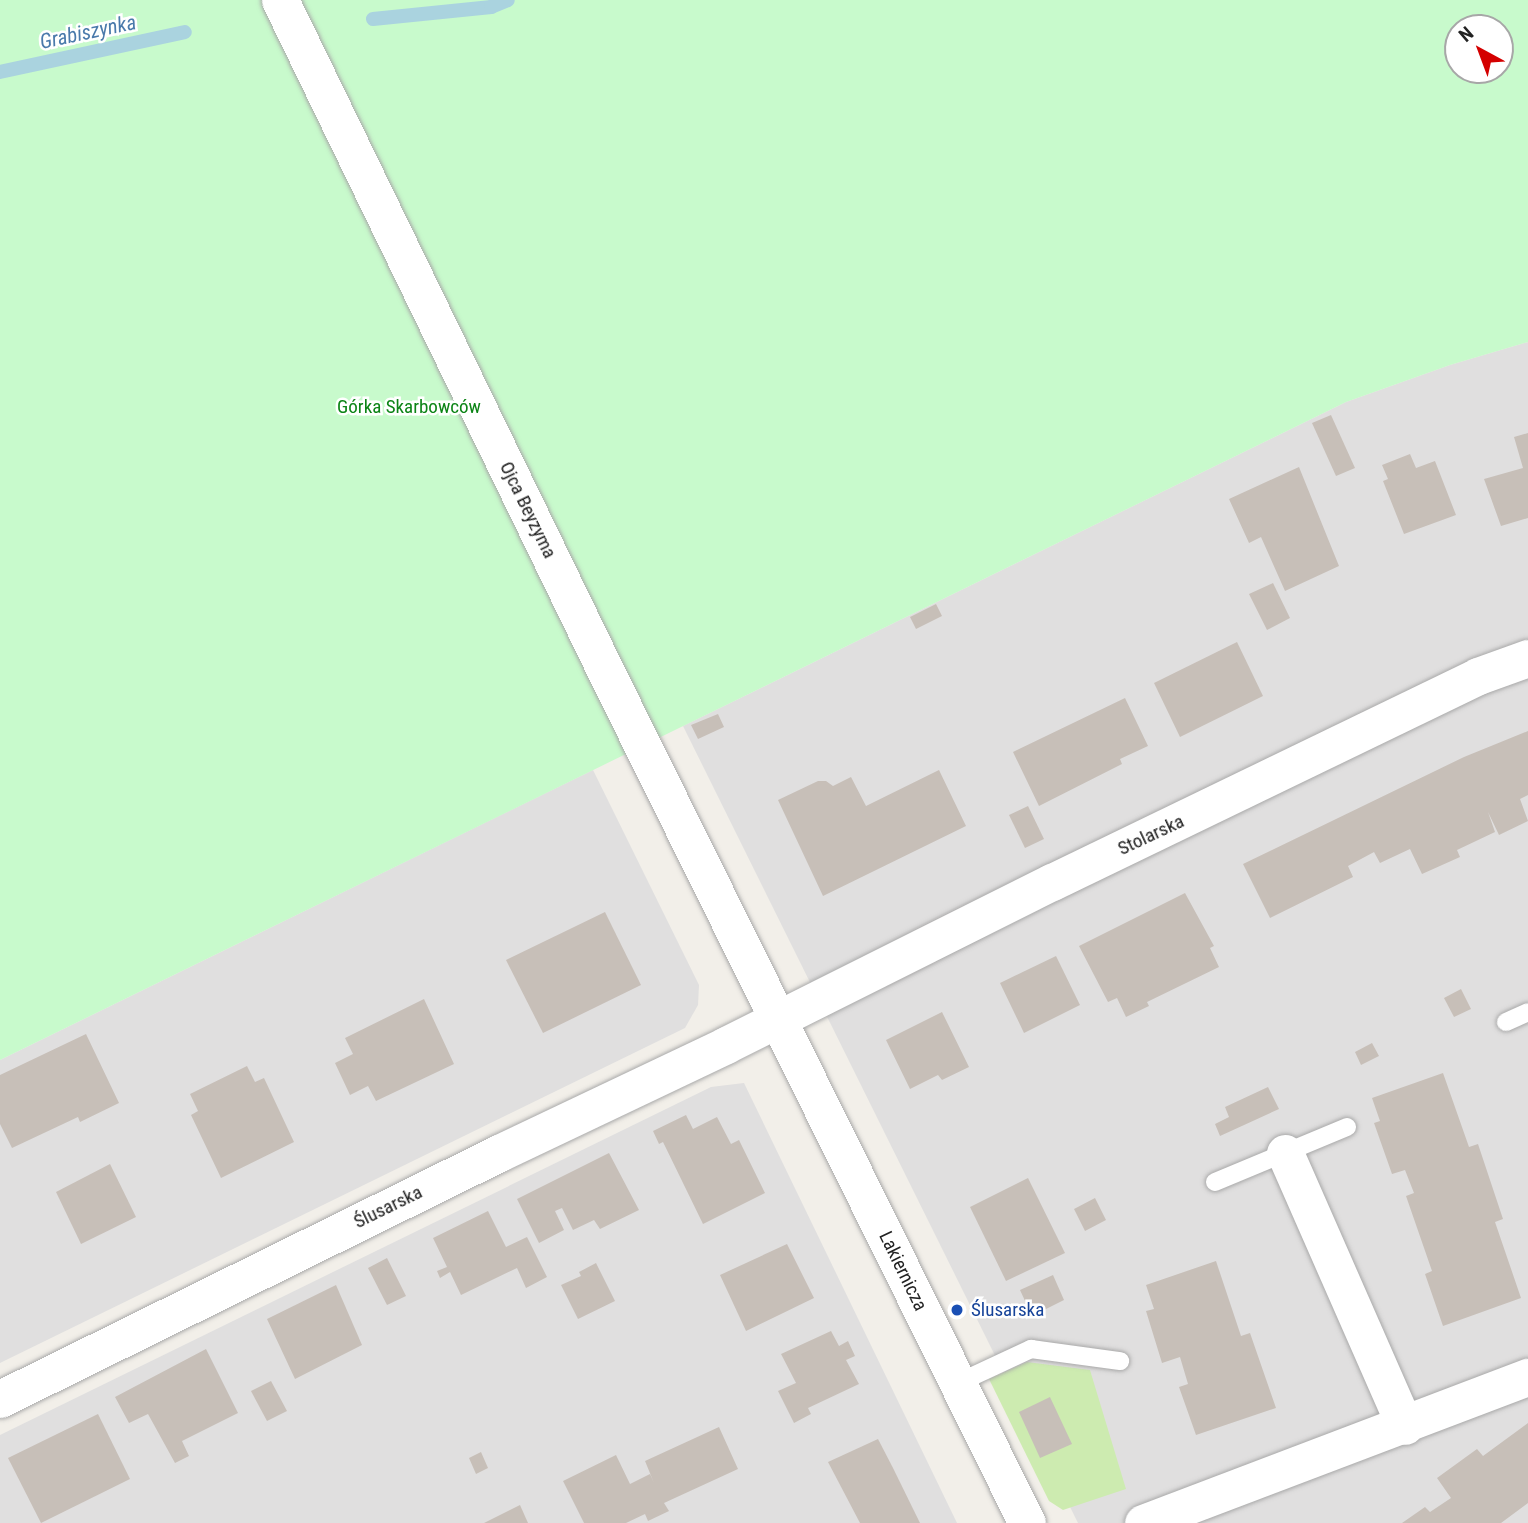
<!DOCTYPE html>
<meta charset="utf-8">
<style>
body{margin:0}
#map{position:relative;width:1528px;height:1523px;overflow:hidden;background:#f2efe9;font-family:"Roboto Condensed",sans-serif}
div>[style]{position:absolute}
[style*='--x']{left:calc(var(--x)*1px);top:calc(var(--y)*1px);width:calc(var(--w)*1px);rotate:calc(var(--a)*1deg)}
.residential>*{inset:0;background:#e0dfdf}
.grass>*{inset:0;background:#cdebb0}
.park>*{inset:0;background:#c8facc}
.stream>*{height:14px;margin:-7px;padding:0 7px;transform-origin:7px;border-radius:7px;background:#aad3df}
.building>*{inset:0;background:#c7bfb8}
.roads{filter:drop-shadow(0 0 2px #a9a9a9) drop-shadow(0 0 2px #a9a9a9)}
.lane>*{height:18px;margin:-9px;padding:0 9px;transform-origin:9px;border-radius:9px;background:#fff}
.street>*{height:37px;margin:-18.5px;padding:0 18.5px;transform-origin:18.5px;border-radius:18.5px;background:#fff}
.dots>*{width:19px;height:19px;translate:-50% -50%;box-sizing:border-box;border:4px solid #fff;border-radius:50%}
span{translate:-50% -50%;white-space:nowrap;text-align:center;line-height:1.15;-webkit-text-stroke:5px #fff;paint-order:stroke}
.park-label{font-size:19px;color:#0c8416}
.street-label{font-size:19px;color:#222}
.transit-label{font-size:19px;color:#164399}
.left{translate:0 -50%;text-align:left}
.water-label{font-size:21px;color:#4a7aab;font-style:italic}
.north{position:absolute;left:1444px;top:14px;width:70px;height:70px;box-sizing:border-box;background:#fff;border:2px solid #a7a7a7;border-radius:50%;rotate:319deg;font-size:19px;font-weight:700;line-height:28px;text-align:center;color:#222}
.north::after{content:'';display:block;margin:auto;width:24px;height:32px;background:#d40000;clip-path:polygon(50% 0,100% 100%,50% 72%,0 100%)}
</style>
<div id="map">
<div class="residential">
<i style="clip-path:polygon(1528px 342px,1528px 1523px,1078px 1523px,683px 726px,1346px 402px,1450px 365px)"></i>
<i style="clip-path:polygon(593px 770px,699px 985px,698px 1005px,685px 1028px,0 1363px,0 1060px)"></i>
<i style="clip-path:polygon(744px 1083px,957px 1523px,0 1523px,0 1435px,711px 1087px)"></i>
</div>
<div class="grass">
<i style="clip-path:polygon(1027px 1362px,1090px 1370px,1126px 1489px,1063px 1510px,1049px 1501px,989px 1379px)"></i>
</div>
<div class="park">
<i style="clip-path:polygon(evenodd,0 0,1528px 0,1528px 342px,1450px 365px,1346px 402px,0 1060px,0 0,1458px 28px,1500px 28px,1500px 70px,1458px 70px,1458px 28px)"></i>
</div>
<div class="stream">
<i style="--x:373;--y:19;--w:119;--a:-5.8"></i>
<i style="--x:491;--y:7;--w:18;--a:-22"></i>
<i style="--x:0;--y:72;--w:189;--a:-12.2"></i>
</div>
<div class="building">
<i style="clip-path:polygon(1331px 415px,1355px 468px,1336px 476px,1312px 423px)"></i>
<i style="clip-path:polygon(1528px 433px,1528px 518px,1501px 526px,1484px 479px,1523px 468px,1514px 437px)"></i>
<i style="clip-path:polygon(1410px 454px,1416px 468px,1435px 461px,1456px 515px,1404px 534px,1383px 481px,1388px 479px,1382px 465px)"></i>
<i style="clip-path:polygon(1299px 467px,1339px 566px,1285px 591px,1261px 537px,1249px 543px,1229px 499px)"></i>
<i style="clip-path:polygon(1273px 583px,1290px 618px,1267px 630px,1249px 594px)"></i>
<i style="clip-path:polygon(936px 604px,942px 616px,916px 629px,910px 617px)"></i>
<i style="clip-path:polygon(1237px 642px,1263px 696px,1180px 737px,1154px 683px)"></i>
<i style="clip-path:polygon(1125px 698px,1148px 746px,1120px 759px,1122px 764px,1039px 806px,1013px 752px)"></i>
<i style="clip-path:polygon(718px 714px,724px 727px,698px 739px,691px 725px)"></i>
<i style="clip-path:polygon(1528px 731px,1528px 795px,1520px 799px,1528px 821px,1499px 835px,1488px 812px,1495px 832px,1457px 850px,1460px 857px,1422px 874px,1410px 849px,1380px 863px,1374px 852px,1348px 866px,1353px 877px,1270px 918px,1243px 864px,1464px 757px)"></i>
<i style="clip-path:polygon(939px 770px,966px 826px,823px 896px,778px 800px,818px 781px,826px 781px,833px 786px,851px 777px,866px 806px)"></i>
<i style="clip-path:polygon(1028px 806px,1044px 839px,1025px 848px,1009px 815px)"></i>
<i style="clip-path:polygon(1185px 893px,1214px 946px,1210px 948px,1219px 967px,1147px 1002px,1149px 1006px,1126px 1017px,1117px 998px,1108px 1002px,1079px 946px)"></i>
<i style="clip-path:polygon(605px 912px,641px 985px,543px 1033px,506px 960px)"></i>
<i style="clip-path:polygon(1056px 956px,1080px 1005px,1024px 1033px,1000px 983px)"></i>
<i style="clip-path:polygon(1461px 989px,1471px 1009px,1454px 1017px,1444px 998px)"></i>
<i style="clip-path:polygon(424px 999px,454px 1064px,376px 1101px,368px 1086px,350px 1095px,335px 1063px,353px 1054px,345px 1038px)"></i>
<i style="clip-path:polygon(942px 1012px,969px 1067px,942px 1080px,938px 1075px,910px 1089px,886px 1040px)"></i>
<i style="clip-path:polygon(86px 1034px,119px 1103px,80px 1122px,78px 1117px,12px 1148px,0 1124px,0 1075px)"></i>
<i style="clip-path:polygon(1372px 1043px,1379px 1056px,1361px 1065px,1355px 1052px)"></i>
<i style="clip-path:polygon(247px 1066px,255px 1082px,264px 1078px,294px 1142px,221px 1178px,191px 1115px,198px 1111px,190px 1094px)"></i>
<i style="clip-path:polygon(1443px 1073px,1469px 1147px,1478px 1144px,1503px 1219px,1495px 1222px,1521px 1298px,1443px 1326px,1425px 1274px,1432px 1271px,1406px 1196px,1414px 1193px,1405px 1170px,1392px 1174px,1374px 1123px,1380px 1121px,1372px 1098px)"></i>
<i style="clip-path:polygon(1268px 1087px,1279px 1109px,1220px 1136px,1215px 1124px,1229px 1117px,1225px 1107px)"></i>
<i style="clip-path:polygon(686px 1115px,693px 1129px,717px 1117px,731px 1144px,739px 1140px,765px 1193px,703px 1224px,663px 1142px,659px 1144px,653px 1131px)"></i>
<i style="clip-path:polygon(609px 1153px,639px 1210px,600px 1229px,594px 1220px,573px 1230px,562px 1208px,555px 1211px,564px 1230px,539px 1243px,517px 1199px)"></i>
<i style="clip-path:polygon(110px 1164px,136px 1217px,81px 1244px,56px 1192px)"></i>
<i style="clip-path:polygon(1028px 1178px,1065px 1253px,1006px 1281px,970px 1207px)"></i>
<i style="clip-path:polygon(1095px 1198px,1106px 1220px,1085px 1231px,1074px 1209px)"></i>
<i style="clip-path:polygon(488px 1211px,506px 1247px,527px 1237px,547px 1277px,526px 1288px,517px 1268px,461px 1295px,450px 1272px,440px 1278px,437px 1271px,447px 1267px,433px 1238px)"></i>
<i style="clip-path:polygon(787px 1244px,814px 1298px,746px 1331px,720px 1275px)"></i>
<i style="clip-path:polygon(387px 1258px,406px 1296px,387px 1305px,368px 1268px)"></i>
<i style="clip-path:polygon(1216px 1261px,1241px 1336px,1250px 1333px,1276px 1408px,1196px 1435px,1179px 1387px,1188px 1384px,1180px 1357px,1162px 1363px,1146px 1311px,1154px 1309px,1146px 1285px)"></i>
<i style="clip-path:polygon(596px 1263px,615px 1301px,578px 1319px,561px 1285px,581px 1276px,579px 1272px)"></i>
<i style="clip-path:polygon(1053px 1275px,1064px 1300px,1032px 1316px,1020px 1290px)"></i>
<i style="clip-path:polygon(336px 1285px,362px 1345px,295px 1379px,267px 1319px)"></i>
<i style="clip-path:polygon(831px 1331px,839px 1346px,848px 1341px,855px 1356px,846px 1360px,859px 1384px,808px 1408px,811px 1414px,794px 1423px,778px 1391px,796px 1383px,781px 1354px)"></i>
<i style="clip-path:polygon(206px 1349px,238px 1413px,182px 1441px,189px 1456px,175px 1463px,148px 1414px,129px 1423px,115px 1397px)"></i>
<i style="clip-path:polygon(271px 1381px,287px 1411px,267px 1421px,251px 1391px)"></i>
<i style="clip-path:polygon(1050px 1397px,1072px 1444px,1040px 1458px,1019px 1412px)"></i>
<i style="clip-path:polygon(98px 1414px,130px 1479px,41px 1523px,8px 1458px)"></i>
<i style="clip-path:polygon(1528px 1423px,1528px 1503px,1501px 1523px,1402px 1523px,1425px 1507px,1430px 1512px,1451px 1498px,1437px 1478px,1477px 1449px,1483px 1456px)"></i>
<i style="clip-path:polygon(719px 1427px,738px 1469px,664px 1503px,669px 1511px,648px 1521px,645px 1514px,626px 1523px,584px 1523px,563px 1481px,616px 1455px,630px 1484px,650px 1474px,654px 1483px,645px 1461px)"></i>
<i style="clip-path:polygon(878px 1439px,893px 1468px,920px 1523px,860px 1523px,828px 1462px)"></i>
<i style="clip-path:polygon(481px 1452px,488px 1468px,476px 1474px,469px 1458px)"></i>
<i style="clip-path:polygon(520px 1505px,528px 1523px,484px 1523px)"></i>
</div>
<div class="roads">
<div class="lane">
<i style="--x:1506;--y:1022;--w:24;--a:-24"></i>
<i style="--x:1215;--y:1182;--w:143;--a:-22.6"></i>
<i style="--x:958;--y:1383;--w:81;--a:-25"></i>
<i style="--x:1031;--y:1349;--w:90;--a:7.7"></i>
</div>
<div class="street">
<i style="--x:280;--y:0;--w:749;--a:64.12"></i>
<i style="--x:607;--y:674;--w:947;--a:63.68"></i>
<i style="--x:1285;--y:1153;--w:298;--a:66.3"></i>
<i style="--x:0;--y:1399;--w:556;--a:-26.24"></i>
<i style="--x:499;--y:1153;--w:251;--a:-25.4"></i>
<i style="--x:726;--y:1045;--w:364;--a:-26.6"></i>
<i style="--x:1052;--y:882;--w:473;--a:-25.8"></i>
<i style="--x:1478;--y:676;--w:53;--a:-19.8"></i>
<i style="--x:1143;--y:1523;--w:412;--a:-20.8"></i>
</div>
</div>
<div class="dots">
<i style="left:957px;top:1310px;background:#1a4fb4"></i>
</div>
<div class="park-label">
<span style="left:409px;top:407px">Górka Skarbowców</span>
</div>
<div class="street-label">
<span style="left:528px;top:510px;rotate:64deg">Ojca Beyzyma</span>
<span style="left:1151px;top:835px;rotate:-25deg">Stolarska</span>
<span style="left:388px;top:1207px;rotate:-26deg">Ślusarska</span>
<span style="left:903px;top:1271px;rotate:64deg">Lakiernicza</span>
</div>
<div class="transit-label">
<span class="left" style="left:971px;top:1310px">Ślusarska</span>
</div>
<div class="water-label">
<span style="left:88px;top:32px;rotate:-12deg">Grabiszynka</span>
</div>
<div class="north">N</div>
</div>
